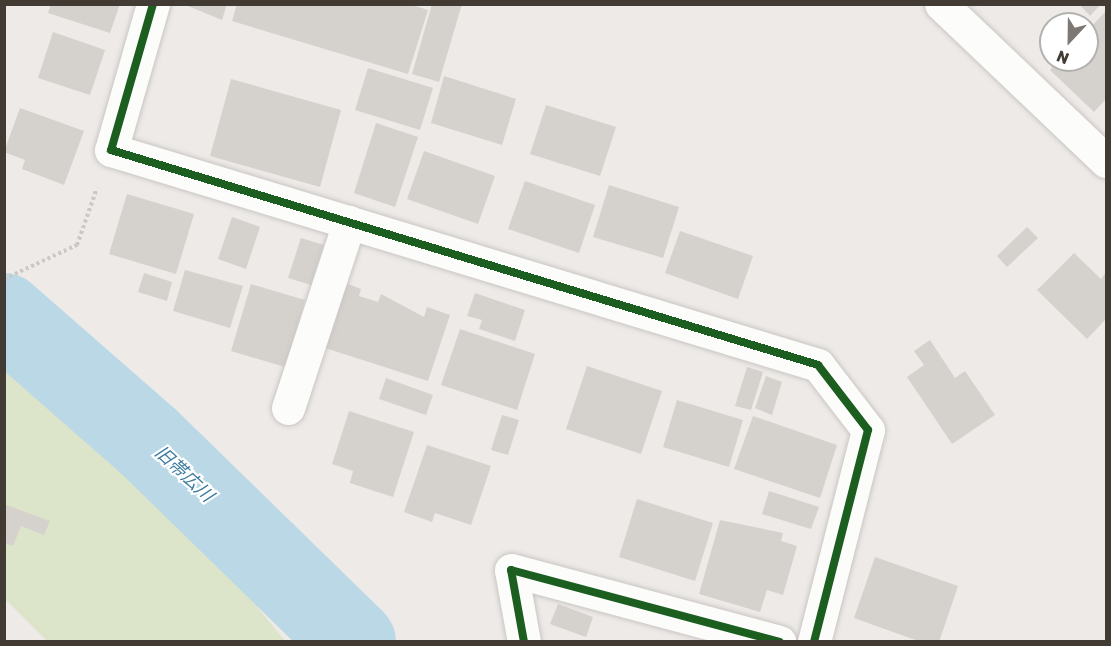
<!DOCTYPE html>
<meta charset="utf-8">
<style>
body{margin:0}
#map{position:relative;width:1111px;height:646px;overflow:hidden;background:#edeae7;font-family:Rubik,"Noto Sans JP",sans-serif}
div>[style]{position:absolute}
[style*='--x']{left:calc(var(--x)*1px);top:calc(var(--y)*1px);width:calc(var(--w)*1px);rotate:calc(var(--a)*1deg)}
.green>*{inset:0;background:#dce4c9}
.river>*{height:84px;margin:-42px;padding:0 42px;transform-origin:42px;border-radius:42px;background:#bbd8e7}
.building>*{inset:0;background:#d5d2ce}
.path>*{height:4px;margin-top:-2px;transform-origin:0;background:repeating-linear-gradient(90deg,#cbc9c6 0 3px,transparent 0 6px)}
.roads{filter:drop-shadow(0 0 2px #c9c6c3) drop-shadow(0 0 2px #c9c6c3)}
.minor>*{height:33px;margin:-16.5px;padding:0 16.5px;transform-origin:16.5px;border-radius:16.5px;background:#fcfcfb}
.cycleway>*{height:8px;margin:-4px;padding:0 4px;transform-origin:4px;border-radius:4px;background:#1b5e20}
span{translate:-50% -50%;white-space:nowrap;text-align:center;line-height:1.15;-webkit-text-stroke:4.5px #fff;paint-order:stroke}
.water-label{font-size:18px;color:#3b7c9f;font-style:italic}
.frame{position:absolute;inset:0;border:6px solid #413b34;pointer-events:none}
.north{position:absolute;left:1039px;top:12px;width:60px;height:60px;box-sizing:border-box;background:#fff;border:2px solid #b3b1ae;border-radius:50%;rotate:202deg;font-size:16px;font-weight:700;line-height:24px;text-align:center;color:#413b34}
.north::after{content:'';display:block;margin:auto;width:21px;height:27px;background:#7d7873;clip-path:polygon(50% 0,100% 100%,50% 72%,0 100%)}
</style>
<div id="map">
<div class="green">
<i style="clip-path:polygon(4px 363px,224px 566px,285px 641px,47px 641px,5px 599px)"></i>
</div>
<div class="river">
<i style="--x:4;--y:315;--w:191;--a:41.2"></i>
<i style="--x:148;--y:441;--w:288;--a:44.3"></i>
</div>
<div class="building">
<i style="clip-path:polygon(51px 4px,120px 4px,110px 33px,48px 13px)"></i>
<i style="clip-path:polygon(183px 4px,227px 4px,222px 20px)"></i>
<i style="clip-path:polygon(237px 4px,409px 4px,428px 10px,408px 74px,232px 21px)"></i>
<i style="clip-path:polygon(432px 4px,462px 4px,439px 82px,412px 74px)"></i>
<i style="clip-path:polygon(1079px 4px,1101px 4px,1090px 16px)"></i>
<i style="clip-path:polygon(1106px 11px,1106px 99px,1094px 112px,1050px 70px,1059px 60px,1087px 60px,1087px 31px)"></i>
<i style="clip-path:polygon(53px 32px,105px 50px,90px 95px,38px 78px)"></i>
<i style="clip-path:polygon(368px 68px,433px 88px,420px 130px,355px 110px)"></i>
<i style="clip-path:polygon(444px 76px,516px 99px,502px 145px,431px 123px)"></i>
<i style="clip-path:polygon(231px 79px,341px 110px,320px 187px,210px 156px)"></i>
<i style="clip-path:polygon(546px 105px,616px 127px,600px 176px,530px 154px)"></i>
<i style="clip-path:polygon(20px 108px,84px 131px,64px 185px,22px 169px,25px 160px,4px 152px)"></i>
<i style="clip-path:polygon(376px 123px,418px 137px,395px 207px,354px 193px)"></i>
<i style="clip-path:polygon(424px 151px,495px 176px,478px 224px,407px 199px)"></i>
<i style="clip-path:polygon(525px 181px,595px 205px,579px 253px,508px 229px)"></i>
<i style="clip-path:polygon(609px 185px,679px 207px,663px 258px,593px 237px)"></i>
<i style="clip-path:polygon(127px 194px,194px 214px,176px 274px,109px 254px)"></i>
<i style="clip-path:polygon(232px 217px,260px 227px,246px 269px,218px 259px)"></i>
<i style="clip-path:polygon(1027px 227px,1038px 238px,1007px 267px,997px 256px)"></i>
<i style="clip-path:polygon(680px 231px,753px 256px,738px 299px,665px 273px)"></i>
<i style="clip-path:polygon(301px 238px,324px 245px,311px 285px,288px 278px)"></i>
<i style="clip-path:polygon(1074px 253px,1101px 279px,1106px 272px,1106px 319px,1087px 339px,1037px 290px)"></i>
<i style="clip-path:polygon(185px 270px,243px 286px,230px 328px,173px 311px)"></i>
<i style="clip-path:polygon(144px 273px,172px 282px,167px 301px,138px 292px)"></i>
<i style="clip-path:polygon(343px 282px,361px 289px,359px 296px,378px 302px,381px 294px,424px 317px,427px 307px,450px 315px,428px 381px,322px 347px)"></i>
<i style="clip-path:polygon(251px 284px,305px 300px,285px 367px,231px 351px)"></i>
<i style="clip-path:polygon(475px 293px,525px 310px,515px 341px,479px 329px,482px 320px,467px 316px)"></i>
<i style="clip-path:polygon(460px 329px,535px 354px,517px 410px,441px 385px)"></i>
<i style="clip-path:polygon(930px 340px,955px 378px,965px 371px,995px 415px,952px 444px,907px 377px,924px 365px,914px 351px)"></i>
<i style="clip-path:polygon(587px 366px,662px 391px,641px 454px,566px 429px)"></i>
<i style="clip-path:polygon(747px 367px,763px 372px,751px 410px,735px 406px)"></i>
<i style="clip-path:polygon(766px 376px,782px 382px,772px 415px,755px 408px)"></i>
<i style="clip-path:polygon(386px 378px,433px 395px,426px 415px,379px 399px)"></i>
<i style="clip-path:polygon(677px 400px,743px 420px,729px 467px,663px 447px)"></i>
<i style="clip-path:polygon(349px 411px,414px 432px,393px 497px,350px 483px,353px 471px,332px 464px)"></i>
<i style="clip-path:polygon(502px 415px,519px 420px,508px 455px,491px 450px)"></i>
<i style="clip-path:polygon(753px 416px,837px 445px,820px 498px,734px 469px)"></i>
<i style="clip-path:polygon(427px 445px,491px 466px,471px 525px,435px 513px,432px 522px,404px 512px)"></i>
<i style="clip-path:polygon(769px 491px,819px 507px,811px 529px,762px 514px)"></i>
<i style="clip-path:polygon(637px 499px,713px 523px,695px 581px,619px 557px)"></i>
<i style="clip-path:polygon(4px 504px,50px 521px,44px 535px,21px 526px,13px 546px,4px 543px)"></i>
<i style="clip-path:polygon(720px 520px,783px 533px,781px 541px,797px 546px,783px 595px,767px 590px,760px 612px,699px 594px)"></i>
<i style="clip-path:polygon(875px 557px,958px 586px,939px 642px,921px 642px,854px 618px)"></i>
<i style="clip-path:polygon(558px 604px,593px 617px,586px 637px,550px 624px)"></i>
</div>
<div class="path">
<i style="--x:4;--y:279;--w:81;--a:-25"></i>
<i style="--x:77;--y:245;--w:60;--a:-70.7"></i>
</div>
<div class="roads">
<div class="minor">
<i style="--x:153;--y:4;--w:152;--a:106"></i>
<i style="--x:111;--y:150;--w:739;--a:16.91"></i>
<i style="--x:818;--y:365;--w:82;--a:52.4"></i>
<i style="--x:868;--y:430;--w:219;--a:104.3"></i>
<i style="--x:941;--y:4;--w:228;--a:43.6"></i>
<i style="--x:288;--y:408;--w:196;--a:-71.8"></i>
<i style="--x:524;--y:642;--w:73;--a:-100.2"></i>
<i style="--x:511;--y:570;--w:278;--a:15"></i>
</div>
</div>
<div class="cycleway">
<i style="--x:153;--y:4;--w:152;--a:106"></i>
<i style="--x:111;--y:150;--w:739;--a:16.91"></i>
<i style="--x:818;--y:365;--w:82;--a:52.4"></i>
<i style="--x:868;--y:430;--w:219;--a:104.3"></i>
<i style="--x:524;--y:642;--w:73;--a:-100.2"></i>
<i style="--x:511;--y:570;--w:278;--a:15"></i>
</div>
<div class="water-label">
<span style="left:184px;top:474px;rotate:43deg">旧帯広川</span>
</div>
<div class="frame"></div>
<div class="north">N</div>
</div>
